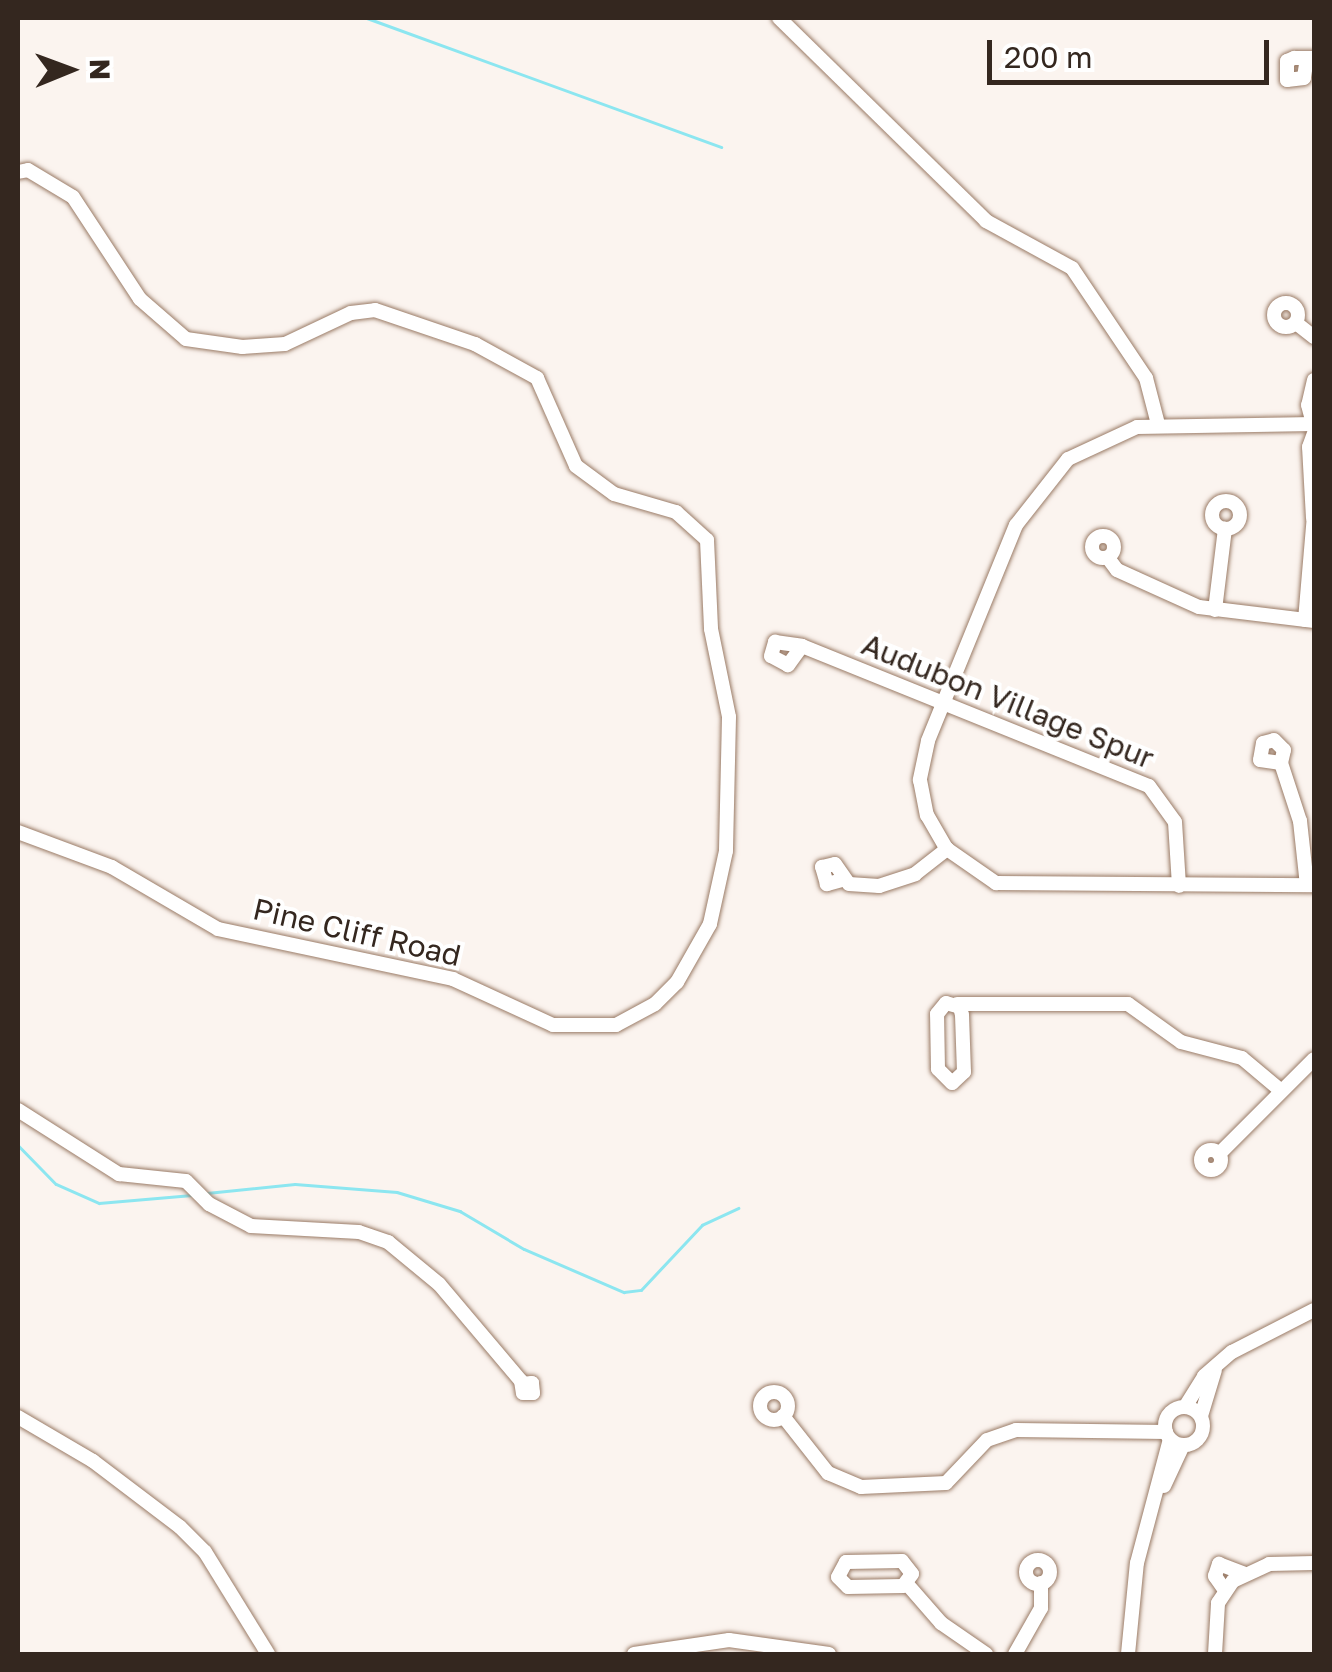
<!DOCTYPE html>
<style>
body{margin:0}
#map{position:relative;width:1332px;height:1672px;overflow:hidden;background:#fbf4ef;font-family:"Golos Text",sans-serif}
div>[style]{position:absolute}
[style*='--x']{left:calc(var(--x)*1px);top:calc(var(--y)*1px);width:calc(var(--w)*1px);rotate:calc(var(--a)*1deg)}
.stream>*{height:2.5px;margin:-1.25px;padding:0 1.25px;transform-origin:1.25px;border-radius:1.25px;background:#8ce6f0}
.roads{filter:drop-shadow(0 0 2px #9a7b66) drop-shadow(0 0 2px #9a7b66)}
.minor>*{height:14px;margin:-7px;padding:0 7px;transform-origin:7px;border-radius:7px;background:#fff}
.minor>.ring{margin:-7px;padding:0;box-sizing:content-box;background:none;border:14px solid #fff;border-radius:50%}
span{translate:-50% -50%;white-space:nowrap;text-align:center;line-height:1.15;-webkit-text-stroke:8px #fff;paint-order:stroke}
.street-label{font-size:30px;color:#34271f}
.frame{position:absolute;inset:0;border:20px solid #34271f;pointer-events:none}
.north{position:absolute;left:20px;top:20px;width:100px;height:100px;-webkit-text-stroke:8px #fff;paint-order:stroke;rotate:89deg;font-size:28px;font-weight:700;line-height:40px;text-align:center;color:#34271f}
.north::after{content:'';display:block;margin:auto;width:35px;height:45px;background:#34271f;clip-path:polygon(50% 0,100% 100%,50% 72%,0 100%)}
.scale{position:absolute;left:987px;top:40px;width:282px;height:45px;box-sizing:border-box;border:5px solid #34271f;border-top:0;padding-left:12px;font-size:30px;line-height:35px;white-space:nowrap;color:#34271f;-webkit-text-stroke:8px #fff;paint-order:stroke}
</style>
<div id="map">
<div class="stream">
<i style="--x:367;--y:18;--w:377;--a:20"></i>
<i style="--x:18;--y:1145;--w:54;--a:45.7"></i>
<i style="--x:56;--y:1184;--w:47;--a:23.8"></i>
<i style="--x:99;--y:1203;--w:93;--a:-4.9"></i>
<i style="--x:207;--y:1193;--w:88;--a:-5.8"></i>
<i style="--x:295;--y:1184;--w:102;--a:4.5"></i>
<i style="--x:397;--y:1192;--w:66;--a:16.8"></i>
<i style="--x:460;--y:1211;--w:74;--a:30.7"></i>
<i style="--x:524;--y:1249;--w:109;--a:23.3"></i>
<i style="--x:624;--y:1292;--w:17;--a:-7"></i>
<i style="--x:641;--y:1290;--w:89;--a:-46.8"></i>
<i style="--x:702;--y:1225;--w:40;--a:-25"></i>
</div>
<div class="roads">
<div class="minor">
<i style="--x:779;--y:18;--w:290;--a:44.4"></i>
<i style="--x:986;--y:221;--w:98;--a:28.7"></i>
<i style="--x:1072;--y:268;--w:133;--a:56.1"></i>
<i style="--x:1146;--y:378;--w:48;--a:75.4"></i>
<i style="--x:1307;--y:58;--w:20;--a:99"></i>
<i style="--x:1304;--y:78;--w:17;--a:173"></i>
<i style="--x:1287;--y:80;--w:19;--a:-90"></i>
<i style="--x:1287;--y:61;--w:8;--a:-23"></i>
<i style="--x:1294;--y:58;--w:20;--a:0"></i>
<i style="--x:18;--y:172;--w:10;--a:-11"></i>
<i style="--x:28;--y:170;--w:52;--a:31"></i>
<i style="--x:73;--y:197;--w:122;--a:56.7"></i>
<i style="--x:140;--y:299;--w:61;--a:41"></i>
<i style="--x:186;--y:339;--w:57;--a:8.1"></i>
<i style="--x:242;--y:347;--w:43;--a:-4"></i>
<i style="--x:285;--y:344;--w:73;--a:-25.2"></i>
<i style="--x:351;--y:313;--w:24;--a:-7"></i>
<i style="--x:375;--y:310;--w:106;--a:18.8"></i>
<i style="--x:475;--y:344;--w:71;--a:28.7"></i>
<i style="--x:537;--y:378;--w:96;--a:66.1"></i>
<i style="--x:576;--y:466;--w:47;--a:36.4"></i>
<i style="--x:614;--y:494;--w:65;--a:16.2"></i>
<i style="--x:676;--y:512;--w:42;--a:42.1"></i>
<i style="--x:707;--y:540;--w:89;--a:87.4"></i>
<i style="--x:711;--y:629;--w:90;--a:78.4"></i>
<i style="--x:729;--y:717;--w:134;--a:91.3"></i>
<i style="--x:726;--y:851;--w:75;--a:102.4"></i>
<i style="--x:710;--y:924;--w:67;--a:119.6"></i>
<i style="--x:677;--y:982;--w:31;--a:135"></i>
<i style="--x:655;--y:1004;--w:44;--a:151.7"></i>
<i style="--x:616;--y:1025;--w:63;--a:180"></i>
<i style="--x:553;--y:1025;--w:110;--a:-155.3"></i>
<i style="--x:453;--y:979;--w:240;--a:-168"></i>
<i style="--x:218;--y:929;--w:123;--a:-149.7"></i>
<i style="--x:112;--y:867;--w:100;--a:-159.6"></i>
<i class="ring" style="left:1274px;top:303px;width:10px;height:10px"></i>
<i style="--x:1296;--y:323;--w:23;--a:38"></i>
<i style="--x:1314;--y:380;--w:26;--a:103"></i>
<i style="--x:1308;--y:405;--w:23;--a:75"></i>
<i style="--x:1314;--y:424;--w:177;--a:179"></i>
<i style="--x:1137;--y:427;--w:76;--a:155.1"></i>
<i style="--x:1068;--y:459;--w:84;--a:128.2"></i>
<i style="--x:1016;--y:525;--w:233;--a:112.2"></i>
<i style="--x:928;--y:741;--w:40;--a:102"></i>
<i style="--x:920;--y:780;--w:36;--a:79"></i>
<i style="--x:927;--y:815;--w:39;--a:60"></i>
<i style="--x:947;--y:849;--w:60;--a:34.8"></i>
<i style="--x:996;--y:883;--w:318;--a:0.4"></i>
<i class="ring" style="left:1212px;top:501px;width:14px;height:14px"></i>
<i style="--x:1313;--y:518;--w:71;--a:-93.2"></i>
<i style="--x:1309;--y:447;--w:15;--a:-70"></i>
<i class="ring" style="left:1092px;top:536px;width:8px;height:8px"></i>
<i style="--x:1108;--y:558;--w:15;--a:53"></i>
<i style="--x:1117;--y:570;--w:90;--a:24.3"></i>
<i style="--x:1199;--y:607;--w:116;--a:6.9"></i>
<i style="--x:1215;--y:610;--w:82;--a:-83"></i>
<i style="--x:1305;--y:620;--w:106;--a:-85.1"></i>
<i style="--x:802;--y:646;--w:24;--a:126"></i>
<i style="--x:788;--y:665;--w:19;--a:-152"></i>
<i style="--x:771;--y:656;--w:15;--a:-74"></i>
<i style="--x:775;--y:642;--w:27;--a:8"></i>
<i style="--x:802;--y:646;--w:374;--a:22"></i>
<i style="--x:1149;--y:786;--w:44;--a:54.2"></i>
<i style="--x:1175;--y:822;--w:64;--a:86.4"></i>
<i style="--x:1281;--y:763;--w:21;--a:-172"></i>
<i style="--x:1260;--y:760;--w:17;--a:-80"></i>
<i style="--x:1263;--y:743;--w:11;--a:-15"></i>
<i style="--x:1274;--y:740;--w:14;--a:45"></i>
<i style="--x:1284;--y:750;--w:13;--a:103"></i>
<i style="--x:1281;--y:763;--w:61;--a:71.9"></i>
<i style="--x:1300;--y:821;--w:64;--a:83.8"></i>
<i style="--x:842;--y:880;--w:16;--a:165"></i>
<i style="--x:827;--y:884;--w:18;--a:-106"></i>
<i style="--x:822;--y:867;--w:13;--a:-13"></i>
<i style="--x:835;--y:864;--w:24;--a:55"></i>
<i style="--x:849;--y:884;--w:30;--a:4"></i>
<i style="--x:879;--y:886;--w:38;--a:-18"></i>
<i style="--x:915;--y:874;--w:41;--a:-38"></i>
<i style="--x:946;--y:1003;--w:15;--a:16"></i>
<i style="--x:960;--y:1007;--w:8;--a:76"></i>
<i style="--x:962;--y:1015;--w:57;--a:88"></i>
<i style="--x:964;--y:1072;--w:16;--a:137"></i>
<i style="--x:952;--y:1083;--w:20;--a:-135"></i>
<i style="--x:938;--y:1069;--w:55;--a:-91"></i>
<i style="--x:937;--y:1014;--w:14;--a:-51"></i>
<i style="--x:957;--y:1004;--w:171;--a:0"></i>
<i style="--x:1128;--y:1004;--w:65;--a:35.6"></i>
<i style="--x:1181;--y:1042;--w:63;--a:14.7"></i>
<i style="--x:1242;--y:1058;--w:48;--a:40"></i>
<i style="--x:18;--y:1110;--w:120;--a:32.4"></i>
<i style="--x:119;--y:1174;--w:67;--a:6"></i>
<i style="--x:186;--y:1181;--w:33;--a:45"></i>
<i style="--x:209;--y:1204;--w:47;--a:27.6"></i>
<i style="--x:251;--y:1226;--w:108;--a:3.2"></i>
<i style="--x:359;--y:1232;--w:31;--a:19"></i>
<i style="--x:388;--y:1242;--w:66;--a:39.5"></i>
<i style="--x:439;--y:1284;--w:127;--a:49.8"></i>
<i style="--x:521;--y:1381;--w:12;--a:81"></i>
<i style="--x:523;--y:1393;--w:10;--a:0"></i>
<i style="--x:533;--y:1393;--w:10;--a:-96"></i>
<i style="--x:532;--y:1383;--w:10;--a:174"></i>
<i class="ring" style="left:1201px;top:1150px;width:6px;height:6px"></i>
<i style="--x:1219;--y:1154;--w:134;--a:-45"></i>
<i class="ring" style="left:760px;top:1392px;width:14px;height:14px"></i>
<i class="ring" style="left:1165px;top:1407px;width:24px;height:24px"></i>
<i style="--x:1185;--y:1407;--w:36;--a:-58"></i>
<i style="--x:1204;--y:1376;--w:37;--a:-41"></i>
<i style="--x:1232;--y:1352;--w:92;--a:-27.1"></i>
<i style="--x:783;--y:1416;--w:73;--a:51.7"></i>
<i style="--x:828;--y:1473;--w:36;--a:23"></i>
<i style="--x:861;--y:1487;--w:85;--a:-2.7"></i>
<i style="--x:946;--y:1483;--w:59;--a:-46.4"></i>
<i style="--x:987;--y:1440;--w:31;--a:-19"></i>
<i style="--x:1016;--y:1430;--w:150;--a:0.8"></i>
<i style="--x:1201;--y:1416;--w:48;--a:-73.1"></i>
<i style="--x:18;--y:1417;--w:87;--a:30.4"></i>
<i style="--x:93;--y:1461;--w:109;--a:37.2"></i>
<i style="--x:180;--y:1527;--w:35;--a:45"></i>
<i style="--x:205;--y:1552;--w:120;--a:58.3"></i>
<i style="--x:1164;--y:1486;--w:45;--a:-65.1"></i>
<i class="ring" style="left:1026px;top:1560px;width:10px;height:10px"></i>
<i style="--x:902;--y:1561;--w:16;--a:52"></i>
<i style="--x:912;--y:1574;--w:15;--a:127"></i>
<i style="--x:903;--y:1586;--w:55;--a:179"></i>
<i style="--x:848;--y:1587;--w:14;--a:-135"></i>
<i style="--x:838;--y:1577;--w:17;--a:-62"></i>
<i style="--x:846;--y:1562;--w:56;--a:-1"></i>
<i style="--x:907;--y:1584;--w:52;--a:48.9"></i>
<i style="--x:941;--y:1623;--w:55;--a:34.6"></i>
<i style="--x:1224;--y:1589;--w:16;--a:-125"></i>
<i style="--x:1215;--y:1576;--w:13;--a:-72"></i>
<i style="--x:1219;--y:1564;--w:26;--a:21"></i>
<i style="--x:634;--y:1654;--w:96;--a:-8.4"></i>
<i style="--x:729;--y:1640;--w:101;--a:8"></i>
<i style="--x:1015;--y:1654;--w:53;--a:-60.5"></i>
<i style="--x:1041;--y:1608;--w:25;--a:-90"></i>
<i style="--x:1128;--y:1654;--w:91;--a:-84.4"></i>
<i style="--x:1137;--y:1563;--w:128;--a:-75.1"></i>
<i style="--x:1215;--y:1654;--w:51;--a:-86.6"></i>
<i style="--x:1218;--y:1603;--w:27;--a:-56"></i>
<i style="--x:1233;--y:1581;--w:40;--a:-25"></i>
<i style="--x:1269;--y:1564;--w:45;--a:-1.3"></i>
</div>
</div>
<div class="street-label">
<span style="left:1008px;top:701px;rotate:22deg">Audubon Village Spur</span>
<span style="left:357px;top:932px;rotate:13deg">Pine Cliff Road</span>
</div>
<div class="frame"></div>
<div class="north">N</div>
<div class="scale">200 m</div>
</div>
